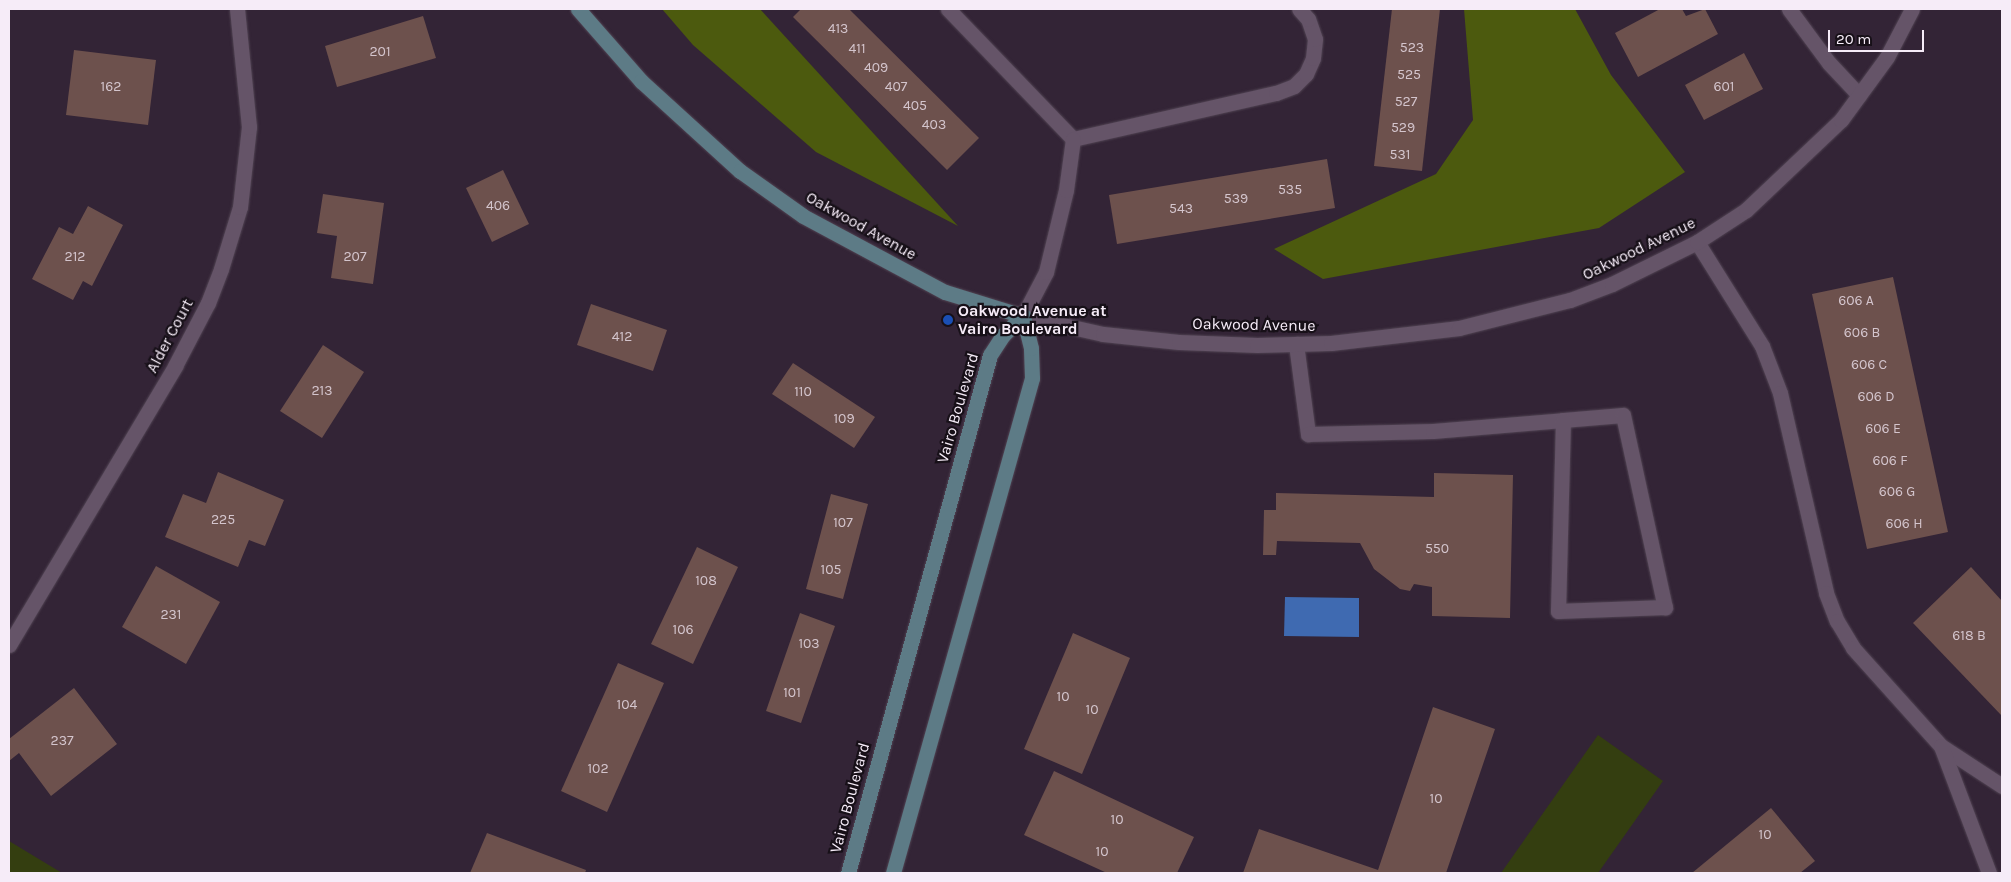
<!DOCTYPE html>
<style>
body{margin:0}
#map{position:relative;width:2011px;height:882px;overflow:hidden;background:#332436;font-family:Karla,sans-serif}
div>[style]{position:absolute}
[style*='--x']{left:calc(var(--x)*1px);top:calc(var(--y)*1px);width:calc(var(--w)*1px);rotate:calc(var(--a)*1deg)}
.green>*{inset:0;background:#343e10}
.forest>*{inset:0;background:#4c5a0e}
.water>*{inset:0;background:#3f6ab1}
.building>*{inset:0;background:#6d514d}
.roads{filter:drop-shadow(0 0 1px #504352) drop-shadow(0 0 1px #504352)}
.lane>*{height:15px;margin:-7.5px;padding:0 7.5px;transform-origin:7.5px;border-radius:7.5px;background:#655468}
.street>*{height:15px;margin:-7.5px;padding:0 7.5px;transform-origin:7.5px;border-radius:7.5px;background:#655468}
.secondary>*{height:15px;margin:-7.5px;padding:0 7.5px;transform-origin:7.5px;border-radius:7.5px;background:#5d7b86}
.dots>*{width:14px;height:14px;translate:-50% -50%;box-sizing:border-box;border:2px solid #171018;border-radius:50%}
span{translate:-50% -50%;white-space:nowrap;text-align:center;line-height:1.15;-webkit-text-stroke:4.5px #171018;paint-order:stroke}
.number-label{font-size:14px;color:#d4c5cd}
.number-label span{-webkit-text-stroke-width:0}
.street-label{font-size:16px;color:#f6ecf8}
.poi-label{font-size:16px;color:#f6ecf8;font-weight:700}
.left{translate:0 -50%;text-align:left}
.frame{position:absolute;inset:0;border:10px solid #f6ecf8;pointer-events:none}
.scale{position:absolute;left:1828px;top:30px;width:96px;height:22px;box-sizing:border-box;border:2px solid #f6ecf8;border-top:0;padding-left:6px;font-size:15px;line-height:18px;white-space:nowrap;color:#f6ecf8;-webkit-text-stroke:4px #171018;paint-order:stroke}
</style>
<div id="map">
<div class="green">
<i style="clip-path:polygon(1598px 735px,1663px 781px,1598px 873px,1501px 873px)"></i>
<i style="clip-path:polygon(9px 841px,62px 873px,9px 873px)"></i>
</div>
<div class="forest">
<i style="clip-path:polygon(662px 9px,760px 9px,958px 226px,816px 152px,693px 45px)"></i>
<i style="clip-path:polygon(1464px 9px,1575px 9px,1611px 75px,1685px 172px,1599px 228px,1323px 279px,1274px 249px,1436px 174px,1473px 120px)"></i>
</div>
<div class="water">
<i style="clip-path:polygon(1285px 597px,1359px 598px,1359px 637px,1284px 636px)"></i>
</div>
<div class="building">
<i style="clip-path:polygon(801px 9px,849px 9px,979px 138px,947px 170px,793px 17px)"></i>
<i style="clip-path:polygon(1392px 9px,1440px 9px,1422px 171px,1374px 166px)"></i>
<i style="clip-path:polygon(1660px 9px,1682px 9px,1686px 16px,1705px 9px,1718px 34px,1638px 77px,1615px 33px)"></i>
<i style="clip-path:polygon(423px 16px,436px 58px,337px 87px,325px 46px)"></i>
<i style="clip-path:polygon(74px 50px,156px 60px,148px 125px,66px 115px)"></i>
<i style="clip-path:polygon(1744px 53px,1763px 89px,1704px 120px,1685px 85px)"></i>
<i style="clip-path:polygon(1327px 159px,1335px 208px,1117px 244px,1109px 195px)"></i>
<i style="clip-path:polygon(503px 170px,529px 224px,492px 242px,466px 188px)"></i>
<i style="clip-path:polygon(323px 194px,384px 203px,373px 284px,331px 278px,337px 236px,317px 233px)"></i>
<i style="clip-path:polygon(88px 206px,123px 225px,92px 286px,83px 281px,73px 300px,32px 279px,59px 227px,73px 234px)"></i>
<i style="clip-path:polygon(1893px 277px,1948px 532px,1867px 549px,1812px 294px)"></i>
<i style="clip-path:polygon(591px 304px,667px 330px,653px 371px,577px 345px)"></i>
<i style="clip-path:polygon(323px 345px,364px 372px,322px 438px,280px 411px)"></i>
<i style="clip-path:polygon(793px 363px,875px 417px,854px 448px,772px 394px)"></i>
<i style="clip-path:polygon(218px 472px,284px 500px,265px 546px,249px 540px,238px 567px,165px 537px,183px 494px,206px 503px)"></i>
<i style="clip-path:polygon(1434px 473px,1513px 475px,1510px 618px,1432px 616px,1432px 587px,1414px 584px,1410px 591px,1400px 589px,1374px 569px,1360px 543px,1277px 541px,1276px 555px,1263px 555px,1264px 510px,1276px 510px,1276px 493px,1434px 497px)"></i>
<i style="clip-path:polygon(831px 494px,868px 504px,843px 599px,806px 589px)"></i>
<i style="clip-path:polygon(697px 547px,738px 567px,693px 664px,651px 644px)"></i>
<i style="clip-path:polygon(156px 566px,220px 602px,186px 664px,122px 627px)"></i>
<i style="clip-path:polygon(1971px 567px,2002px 601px,2002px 716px,1913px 623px)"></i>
<i style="clip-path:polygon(800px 613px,835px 626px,801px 723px,766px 711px)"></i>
<i style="clip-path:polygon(1073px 633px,1130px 658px,1082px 774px,1024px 749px)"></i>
<i style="clip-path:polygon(618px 663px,664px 683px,607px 812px,561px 791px)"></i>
<i style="clip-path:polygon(74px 688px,117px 744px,51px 796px,19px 753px,9px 761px,9px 739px)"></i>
<i style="clip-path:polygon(1433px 707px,1495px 729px,1446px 873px,1243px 873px,1259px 829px,1378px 870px)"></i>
<i style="clip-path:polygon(1054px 771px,1194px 837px,1177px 873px,1107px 873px,1024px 835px)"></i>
<i style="clip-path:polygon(1771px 808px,1815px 861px,1800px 873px,1692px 873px)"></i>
<i style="clip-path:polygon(487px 833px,586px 870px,585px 873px,470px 873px)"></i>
</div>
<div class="roads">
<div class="lane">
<i style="--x:948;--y:9;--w:180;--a:46.1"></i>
<i style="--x:1789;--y:9;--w:67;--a:53.5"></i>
<i style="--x:1829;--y:63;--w:44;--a:46.8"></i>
<i style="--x:1073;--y:139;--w:208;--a:-12.8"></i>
<i style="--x:1276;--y:93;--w:19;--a:-21"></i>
<i style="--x:1294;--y:86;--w:17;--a:-45"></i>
<i style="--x:1306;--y:74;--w:17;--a:-66"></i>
<i style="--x:1313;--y:58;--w:19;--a:-84"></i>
<i style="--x:1315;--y:39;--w:21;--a:-109"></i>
<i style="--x:1308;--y:19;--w:13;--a:-132"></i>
<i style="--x:1697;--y:242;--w:123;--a:58"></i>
<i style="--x:1762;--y:346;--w:50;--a:69"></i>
<i style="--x:1780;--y:393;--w:205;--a:77"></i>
<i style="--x:1826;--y:593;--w:30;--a:69"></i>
<i style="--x:1837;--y:621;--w:31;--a:59"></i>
<i style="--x:1853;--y:648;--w:132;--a:48.1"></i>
<i style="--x:1941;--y:746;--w:73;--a:33.3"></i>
<i style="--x:1023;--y:316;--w:50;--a:-62.4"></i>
<i style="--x:1046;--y:272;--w:84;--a:-76.3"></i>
<i style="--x:1066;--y:190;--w:51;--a:-82.2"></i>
<i style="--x:1296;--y:344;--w:91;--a:82.4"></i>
<i style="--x:1308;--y:434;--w:125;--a:-1.4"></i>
<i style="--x:1433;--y:431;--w:130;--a:-4.8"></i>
<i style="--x:1563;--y:420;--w:60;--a:-4.8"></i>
<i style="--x:1623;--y:415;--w:197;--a:77.7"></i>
<i style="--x:1665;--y:607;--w:107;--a:177.9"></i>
<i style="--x:1558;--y:611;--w:191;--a:-88.5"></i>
<i style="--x:1941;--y:746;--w:136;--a:69.3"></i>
</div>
<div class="street">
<i style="--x:1023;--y:316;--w:82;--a:12.7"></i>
<i style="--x:1103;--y:334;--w:76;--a:6"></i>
<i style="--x:1179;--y:342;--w:78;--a:2.2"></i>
<i style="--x:1257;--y:345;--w:74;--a:-1.5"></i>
<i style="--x:1331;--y:343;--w:129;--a:-6.7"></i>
<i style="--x:1459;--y:328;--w:114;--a:-14.2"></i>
<i style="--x:1570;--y:300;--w:45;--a:-20.9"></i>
<i style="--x:1612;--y:284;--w:95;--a:-26.3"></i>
<i style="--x:1697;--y:242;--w:59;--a:-33.1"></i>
<i style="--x:1746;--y:210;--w:131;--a:-43.5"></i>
<i style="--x:1841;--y:120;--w:78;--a:-53.9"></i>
<i style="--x:1887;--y:57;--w:54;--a:-62.5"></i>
<i style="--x:9;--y:645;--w:325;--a:-59.2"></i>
<i style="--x:175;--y:366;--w:71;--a:-62.4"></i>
<i style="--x:208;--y:303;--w:36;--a:-69"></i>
<i style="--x:221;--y:269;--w:65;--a:-73"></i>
<i style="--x:240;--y:207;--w:81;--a:-83.6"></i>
<i style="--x:249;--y:127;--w:119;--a:-95.8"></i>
</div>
<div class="secondary">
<i style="--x:578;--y:9;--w:96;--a:48.8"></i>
<i style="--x:641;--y:81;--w:134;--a:42.3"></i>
<i style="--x:740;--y:171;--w:77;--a:35.5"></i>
<i style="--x:803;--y:216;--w:161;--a:28.2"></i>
<i style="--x:945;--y:292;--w:82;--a:17.1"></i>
<i style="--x:848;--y:873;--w:537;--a:-74.67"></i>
<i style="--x:990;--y:355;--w:24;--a:-57"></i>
<i style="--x:1003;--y:335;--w:28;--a:-44"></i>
<i style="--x:893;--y:873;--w:514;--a:-74.31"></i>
<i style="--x:1032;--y:378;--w:30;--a:-92"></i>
<i style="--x:1031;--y:348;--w:33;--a:-104"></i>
</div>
</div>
<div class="dots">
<i style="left:948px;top:320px;background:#1a4fb4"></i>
</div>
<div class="number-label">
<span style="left:838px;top:29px">413</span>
<span style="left:1412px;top:48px">523</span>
<span style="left:857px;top:49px">411</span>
<span style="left:380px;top:52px">201</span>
<span style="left:876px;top:68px">409</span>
<span style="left:1409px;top:75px">525</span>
<span style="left:111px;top:87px">162</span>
<span style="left:896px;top:87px">407</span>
<span style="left:1724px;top:87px">601</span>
<span style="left:1406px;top:102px">527</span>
<span style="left:915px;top:106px">405</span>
<span style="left:934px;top:125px">403</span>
<span style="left:1403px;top:128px">529</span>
<span style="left:1400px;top:155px">531</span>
<span style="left:1290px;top:190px">535</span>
<span style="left:1236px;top:199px">539</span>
<span style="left:498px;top:206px">406</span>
<span style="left:1181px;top:209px">543</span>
<span style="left:75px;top:257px">212</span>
<span style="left:355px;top:257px">207</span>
<span style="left:1856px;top:301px">606 A</span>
<span style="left:1862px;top:333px">606 B</span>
<span style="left:622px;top:337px">412</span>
<span style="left:1869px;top:365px">606 C</span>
<span style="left:322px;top:391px">213</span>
<span style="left:803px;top:392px">110</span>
<span style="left:1876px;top:397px">606 D</span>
<span style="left:844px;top:419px">109</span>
<span style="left:1883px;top:429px">606 E</span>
<span style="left:1890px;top:461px">606 F</span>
<span style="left:1897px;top:492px">606 G</span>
<span style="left:223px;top:520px">225</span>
<span style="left:843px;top:523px">107</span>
<span style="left:1904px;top:524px">606 H</span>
<span style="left:1437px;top:549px">550</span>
<span style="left:831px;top:570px">105</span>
<span style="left:706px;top:581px">108</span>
<span style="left:171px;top:615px">231</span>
<span style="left:683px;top:630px">106</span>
<span style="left:1969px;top:636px">618 B</span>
<span style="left:809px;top:644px">103</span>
<span style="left:792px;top:693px">101</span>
<span style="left:1063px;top:697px">10</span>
<span style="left:627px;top:705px">104</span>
<span style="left:1092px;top:710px">10</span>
<span style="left:62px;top:741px">237</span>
<span style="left:598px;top:769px">102</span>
<span style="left:1436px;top:799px">10</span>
<span style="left:1117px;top:820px">10</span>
<span style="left:1765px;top:835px">10</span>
<span style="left:1102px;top:852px">10</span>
</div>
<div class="street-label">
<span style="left:861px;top:226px;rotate:29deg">Oakwood Avenue</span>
<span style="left:1639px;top:249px;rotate:-26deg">Oakwood Avenue</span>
<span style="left:1254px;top:325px;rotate:1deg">Oakwood Avenue</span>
<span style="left:170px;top:336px;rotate:-62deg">Alder Court</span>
<span style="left:958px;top:408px;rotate:-74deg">Vairo Boulevard</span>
<span style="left:850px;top:798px;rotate:-75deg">Vairo Boulevard</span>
</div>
<div class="poi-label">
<span class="left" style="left:958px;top:320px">Oakwood Avenue at<br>Vairo Boulevard</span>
</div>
<div class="frame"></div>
<div class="scale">20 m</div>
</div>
